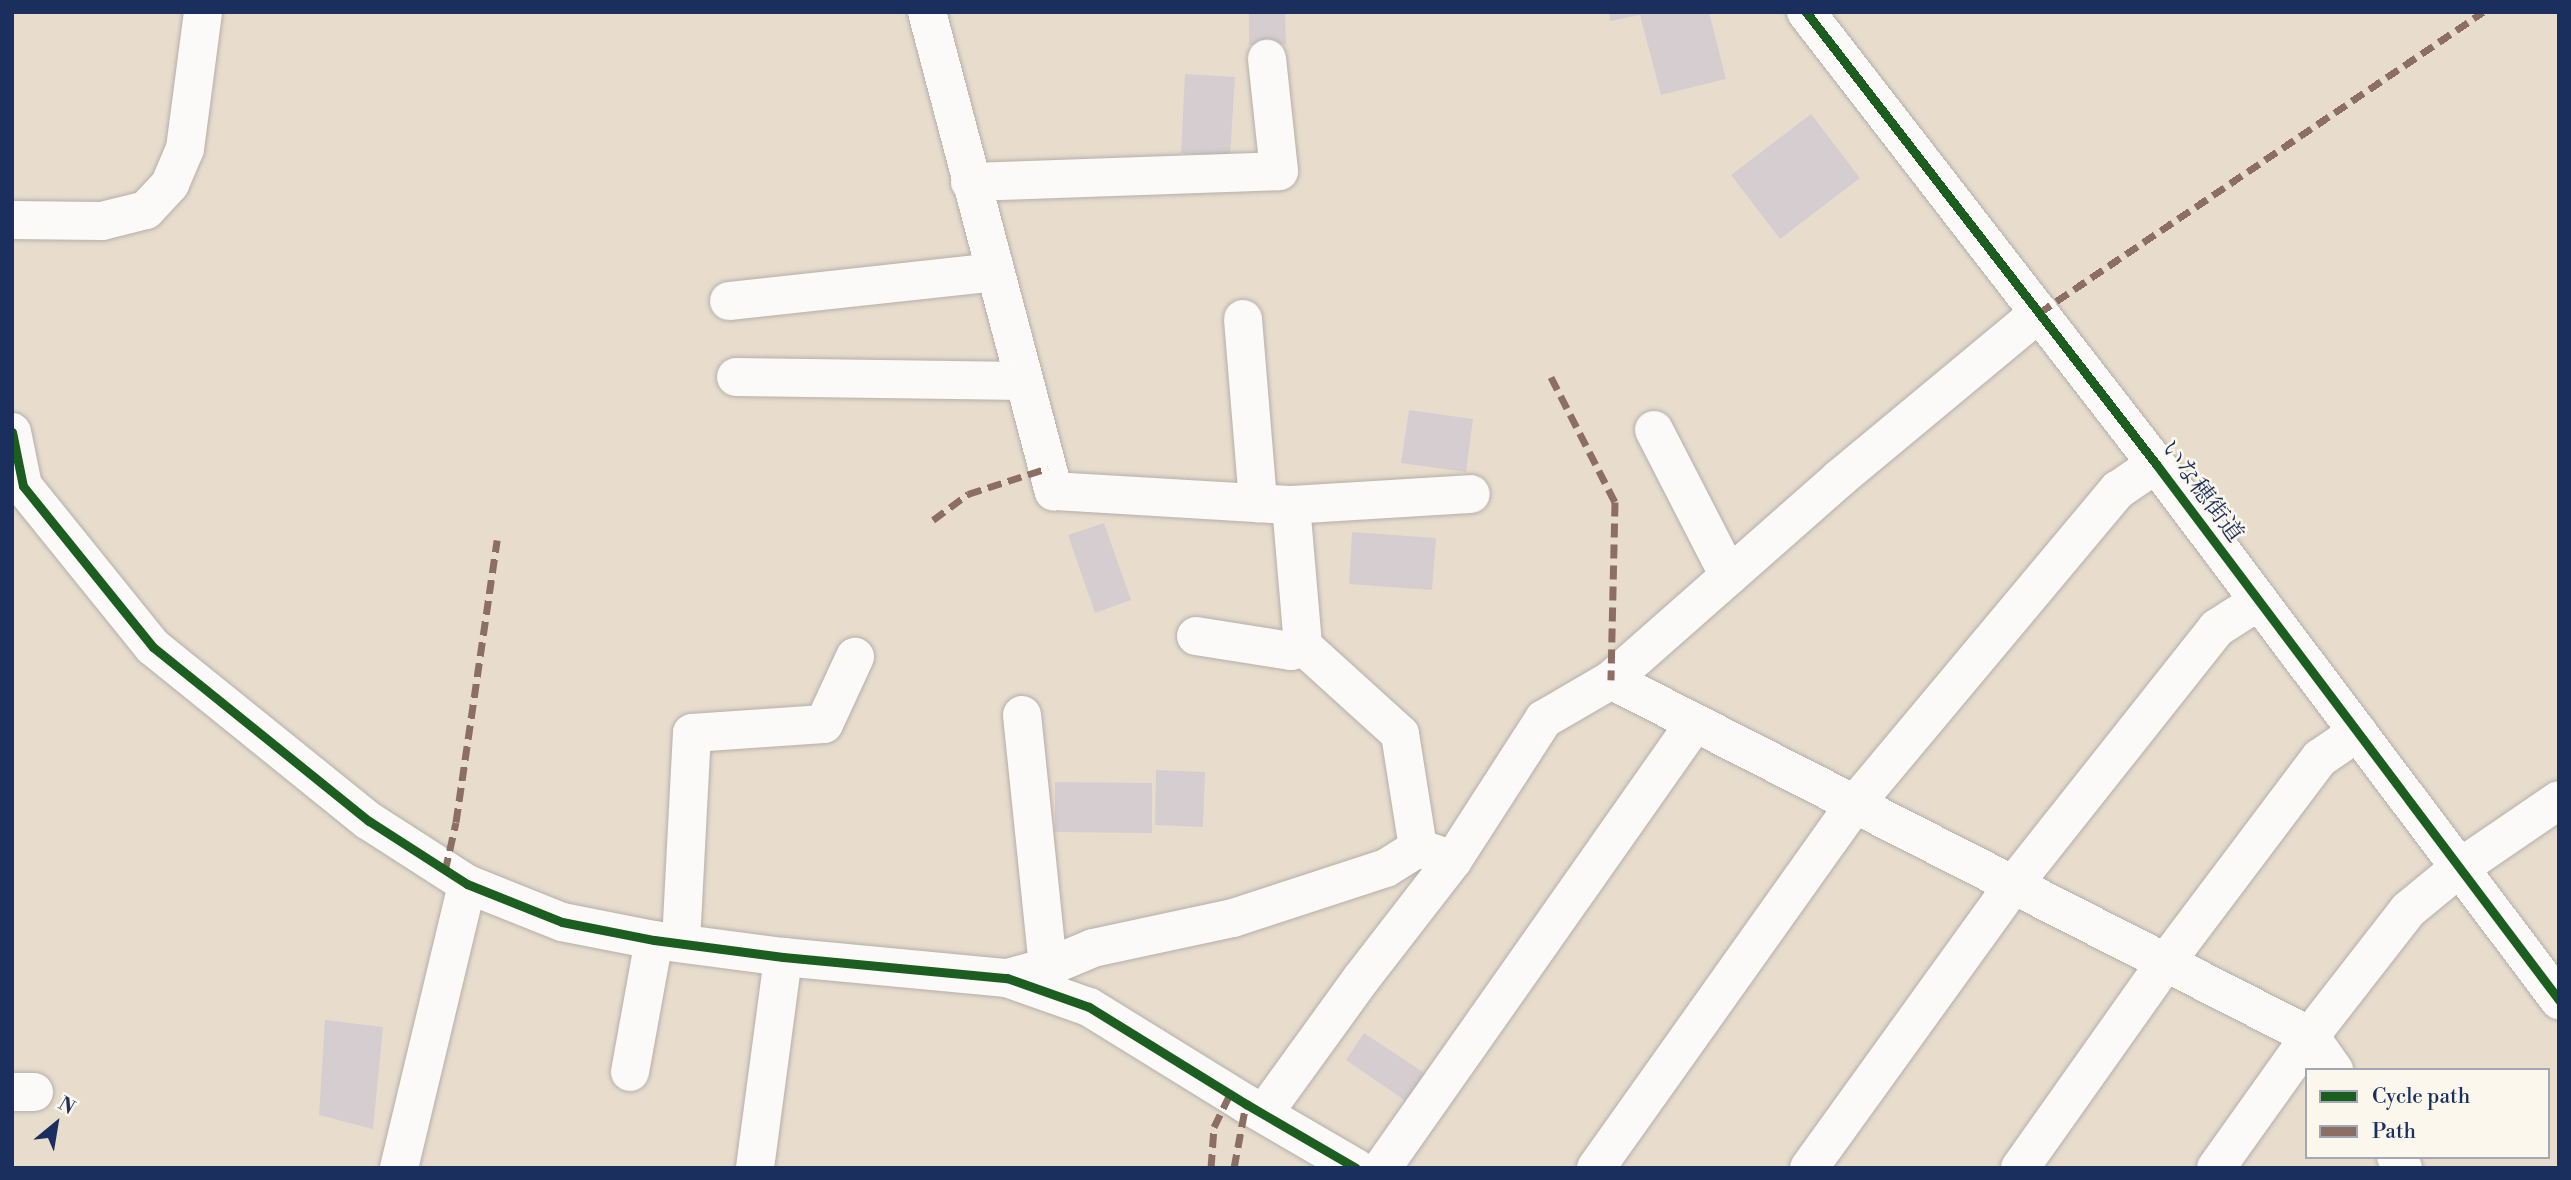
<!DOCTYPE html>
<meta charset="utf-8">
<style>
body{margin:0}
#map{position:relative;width:2571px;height:1180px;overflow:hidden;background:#e8ddcd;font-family:"Libre Bodoni","Noto Serif JP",serif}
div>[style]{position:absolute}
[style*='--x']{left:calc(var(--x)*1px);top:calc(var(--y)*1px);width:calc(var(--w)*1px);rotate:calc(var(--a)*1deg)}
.building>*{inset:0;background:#d6cdd0}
.roads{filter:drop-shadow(0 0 2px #b4afaa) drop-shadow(0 0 2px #b4afaa)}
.minor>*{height:38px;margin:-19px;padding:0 19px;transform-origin:19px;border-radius:19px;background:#fcfaf8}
.quiet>*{height:7px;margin-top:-3.5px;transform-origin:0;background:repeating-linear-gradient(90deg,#8d6e63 0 14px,transparent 0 21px)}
.cycleway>*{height:9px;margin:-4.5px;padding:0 4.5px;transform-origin:4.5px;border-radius:4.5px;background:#1b5e20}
span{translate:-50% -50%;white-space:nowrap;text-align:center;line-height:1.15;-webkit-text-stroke:5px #fbf7ec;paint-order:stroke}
.street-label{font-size:24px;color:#1b2f5e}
.frame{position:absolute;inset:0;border:14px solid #1b2f5e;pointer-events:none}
.legend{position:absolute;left:2305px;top:1068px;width:245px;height:91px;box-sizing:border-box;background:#fbf7ec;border:2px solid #a1a7b3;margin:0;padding:9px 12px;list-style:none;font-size:21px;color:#1b2f5e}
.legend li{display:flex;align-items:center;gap:14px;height:35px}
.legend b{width:35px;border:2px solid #a1a7b3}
.north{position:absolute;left:21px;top:1089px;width:70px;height:70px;-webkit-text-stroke:5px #fbf7ec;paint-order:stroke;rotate:30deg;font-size:19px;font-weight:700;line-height:28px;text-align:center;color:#1b2f5e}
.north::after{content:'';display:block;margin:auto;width:24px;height:32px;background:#1b2f5e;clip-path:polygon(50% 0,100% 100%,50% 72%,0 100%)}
</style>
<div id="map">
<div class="building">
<i style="clip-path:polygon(1249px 12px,1285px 12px,1286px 44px,1249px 45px)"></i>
<i style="clip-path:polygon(1609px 12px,1709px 12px,1726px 79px,1661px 95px,1640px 15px,1610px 21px)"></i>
<i style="clip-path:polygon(1185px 74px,1235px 77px,1230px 156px,1181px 153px)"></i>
<i style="clip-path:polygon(1811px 114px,1860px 178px,1780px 239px,1731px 175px)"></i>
<i style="clip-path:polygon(1409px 410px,1473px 419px,1466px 472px,1401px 463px)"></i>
<i style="clip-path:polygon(1104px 523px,1131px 600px,1095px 613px,1068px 535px)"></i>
<i style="clip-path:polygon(1352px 532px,1436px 538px,1432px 590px,1349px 584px)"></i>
<i style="clip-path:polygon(1156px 770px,1205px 772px,1203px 827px,1155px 825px)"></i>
<i style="clip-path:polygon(1055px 782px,1152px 783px,1152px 833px,1055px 832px)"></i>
<i style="clip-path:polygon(325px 1020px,383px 1027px,373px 1129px,319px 1115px)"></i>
<i style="clip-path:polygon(1364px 1033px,1429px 1076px,1410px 1104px,1346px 1060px)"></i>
</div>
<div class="roads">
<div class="minor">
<i style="--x:927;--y:12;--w:496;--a:75.2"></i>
<i style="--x:1054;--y:491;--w:237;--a:3.4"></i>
<i style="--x:1291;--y:505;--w:142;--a:85.1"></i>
<i style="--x:1303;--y:646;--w:131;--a:42.2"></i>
<i style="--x:1400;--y:734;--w:115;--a:81"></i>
<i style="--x:1806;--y:12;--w:572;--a:52.25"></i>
<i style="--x:2156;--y:464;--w:671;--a:53.06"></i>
<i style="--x:970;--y:182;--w:309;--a:-2"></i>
<i style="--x:1279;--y:171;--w:113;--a:-96.1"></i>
<i style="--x:12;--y:220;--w:90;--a:0.6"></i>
<i style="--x:102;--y:221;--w:45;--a:-14"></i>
<i style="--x:146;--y:210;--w:35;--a:-47"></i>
<i style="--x:170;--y:184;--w:38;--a:-67"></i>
<i style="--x:185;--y:149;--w:138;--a:-82.5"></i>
<i style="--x:729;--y:301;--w:268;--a:-6.2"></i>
<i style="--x:1243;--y:319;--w:185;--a:85.3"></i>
<i style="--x:736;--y:377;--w:288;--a:0.8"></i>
<i style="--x:1654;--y:430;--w:164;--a:62.8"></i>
<i style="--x:12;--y:432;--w:55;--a:78.5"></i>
<i style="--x:23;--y:486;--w:207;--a:51.1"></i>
<i style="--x:153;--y:647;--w:277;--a:38.9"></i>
<i style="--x:369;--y:821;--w:117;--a:32.7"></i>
<i style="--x:467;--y:884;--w:102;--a:21.8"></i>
<i style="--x:562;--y:922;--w:94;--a:11.1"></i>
<i style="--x:654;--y:940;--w:130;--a:7.5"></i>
<i style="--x:783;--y:957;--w:225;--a:5.4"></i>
<i style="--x:1007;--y:978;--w:87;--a:19.5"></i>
<i style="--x:1089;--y:1007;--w:185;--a:31.7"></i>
<i style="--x:1246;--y:1104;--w:127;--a:30.2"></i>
<i style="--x:1291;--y:505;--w:180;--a:-3.5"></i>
<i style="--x:1196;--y:636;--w:96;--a:9"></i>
<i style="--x:1291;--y:651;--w:13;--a:-23"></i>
<i style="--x:1611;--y:680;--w:784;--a:26.99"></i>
<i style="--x:2310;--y:1036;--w:42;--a:54.8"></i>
<i style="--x:1022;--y:715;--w:253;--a:84.1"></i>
<i style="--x:1418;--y:848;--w:37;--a:19"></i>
<i style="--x:1453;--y:860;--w:168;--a:-57.2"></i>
<i style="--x:1544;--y:719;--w:78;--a:-30.2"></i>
<i style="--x:1611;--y:680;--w:305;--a:-41.4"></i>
<i style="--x:1840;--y:478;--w:259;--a:-39.7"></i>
<i style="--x:681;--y:942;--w:209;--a:-87"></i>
<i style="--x:692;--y:733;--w:132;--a:-3.9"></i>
<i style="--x:824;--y:724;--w:74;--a:-65.2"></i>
<i style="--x:1007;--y:978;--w:42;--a:-15"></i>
<i style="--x:1048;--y:967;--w:49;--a:-22.9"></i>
<i style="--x:1093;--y:948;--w:143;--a:-12.1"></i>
<i style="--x:1233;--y:918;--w:161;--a:-18.1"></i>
<i style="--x:1386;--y:868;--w:38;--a:-32"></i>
<i style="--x:630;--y:1072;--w:134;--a:-79.7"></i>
<i style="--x:12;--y:1092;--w:22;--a:0"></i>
<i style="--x:1264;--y:1113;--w:165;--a:-54.1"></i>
<i style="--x:1361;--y:979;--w:150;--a:-52.3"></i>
<i style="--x:2396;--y:1157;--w:13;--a:58"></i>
<i style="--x:399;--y:1168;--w:292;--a:-76.5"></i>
<i style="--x:755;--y:1168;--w:213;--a:-82.4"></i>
<i style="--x:1382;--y:1168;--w:543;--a:-54.9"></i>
<i style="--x:1596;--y:1168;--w:447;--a:-54.6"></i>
<i style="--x:1855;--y:804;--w:410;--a:-50.1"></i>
<i style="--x:2118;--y:490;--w:46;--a:-34.4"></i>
<i style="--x:1809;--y:1168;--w:350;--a:-54.2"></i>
<i style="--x:2014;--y:884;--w:327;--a:-51.6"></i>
<i style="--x:2217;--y:628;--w:50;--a:-32.7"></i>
<i style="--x:2020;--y:1168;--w:252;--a:-54.7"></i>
<i style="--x:2166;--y:962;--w:256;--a:-53"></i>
<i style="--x:2320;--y:758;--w:46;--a:-34.4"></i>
<i style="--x:2216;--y:1168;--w:162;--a:-54.5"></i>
<i style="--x:2310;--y:1036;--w:160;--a:-52.1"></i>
<i style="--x:2408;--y:910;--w:65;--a:-39.4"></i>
<i style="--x:2458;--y:869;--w:122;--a:-34.3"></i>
</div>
</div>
<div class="quiet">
<i style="--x:2039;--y:313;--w:536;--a:-34.13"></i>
<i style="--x:1551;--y:377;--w:140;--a:62.9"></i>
<i style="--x:1615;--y:502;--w:178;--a:91.3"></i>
<i style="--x:933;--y:520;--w:44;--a:-36.6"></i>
<i style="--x:968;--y:494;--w:84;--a:-18"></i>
<i style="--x:445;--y:871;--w:50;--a:-77.3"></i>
<i style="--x:456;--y:822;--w:285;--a:-81.7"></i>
<i style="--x:1211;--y:1168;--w:41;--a:-85.8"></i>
<i style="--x:1214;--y:1127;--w:37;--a:-64"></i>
<i style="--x:1234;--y:1168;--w:65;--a:-79.4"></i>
</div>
<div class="cycleway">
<i style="--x:1806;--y:12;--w:572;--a:52.25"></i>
<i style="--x:2156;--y:464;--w:671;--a:53.06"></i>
<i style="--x:12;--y:432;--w:55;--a:78.5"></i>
<i style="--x:23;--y:486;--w:207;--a:51.1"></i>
<i style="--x:153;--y:647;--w:277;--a:38.9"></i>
<i style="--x:369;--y:821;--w:117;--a:32.7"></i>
<i style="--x:467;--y:884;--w:102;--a:21.8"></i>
<i style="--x:562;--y:922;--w:94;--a:11.1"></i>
<i style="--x:654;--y:940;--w:130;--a:7.5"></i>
<i style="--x:783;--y:957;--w:225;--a:5.4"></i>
<i style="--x:1007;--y:978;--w:87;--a:19.5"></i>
<i style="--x:1089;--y:1007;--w:185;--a:31.7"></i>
<i style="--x:1246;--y:1104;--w:127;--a:30.2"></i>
</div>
<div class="street-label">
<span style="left:2201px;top:492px;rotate:53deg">いな穂街道</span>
</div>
<div class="frame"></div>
<ul class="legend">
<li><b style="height:9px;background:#1b5e20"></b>Cycle path</li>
<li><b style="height:9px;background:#8d6e63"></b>Path</li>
</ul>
<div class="north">N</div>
</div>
